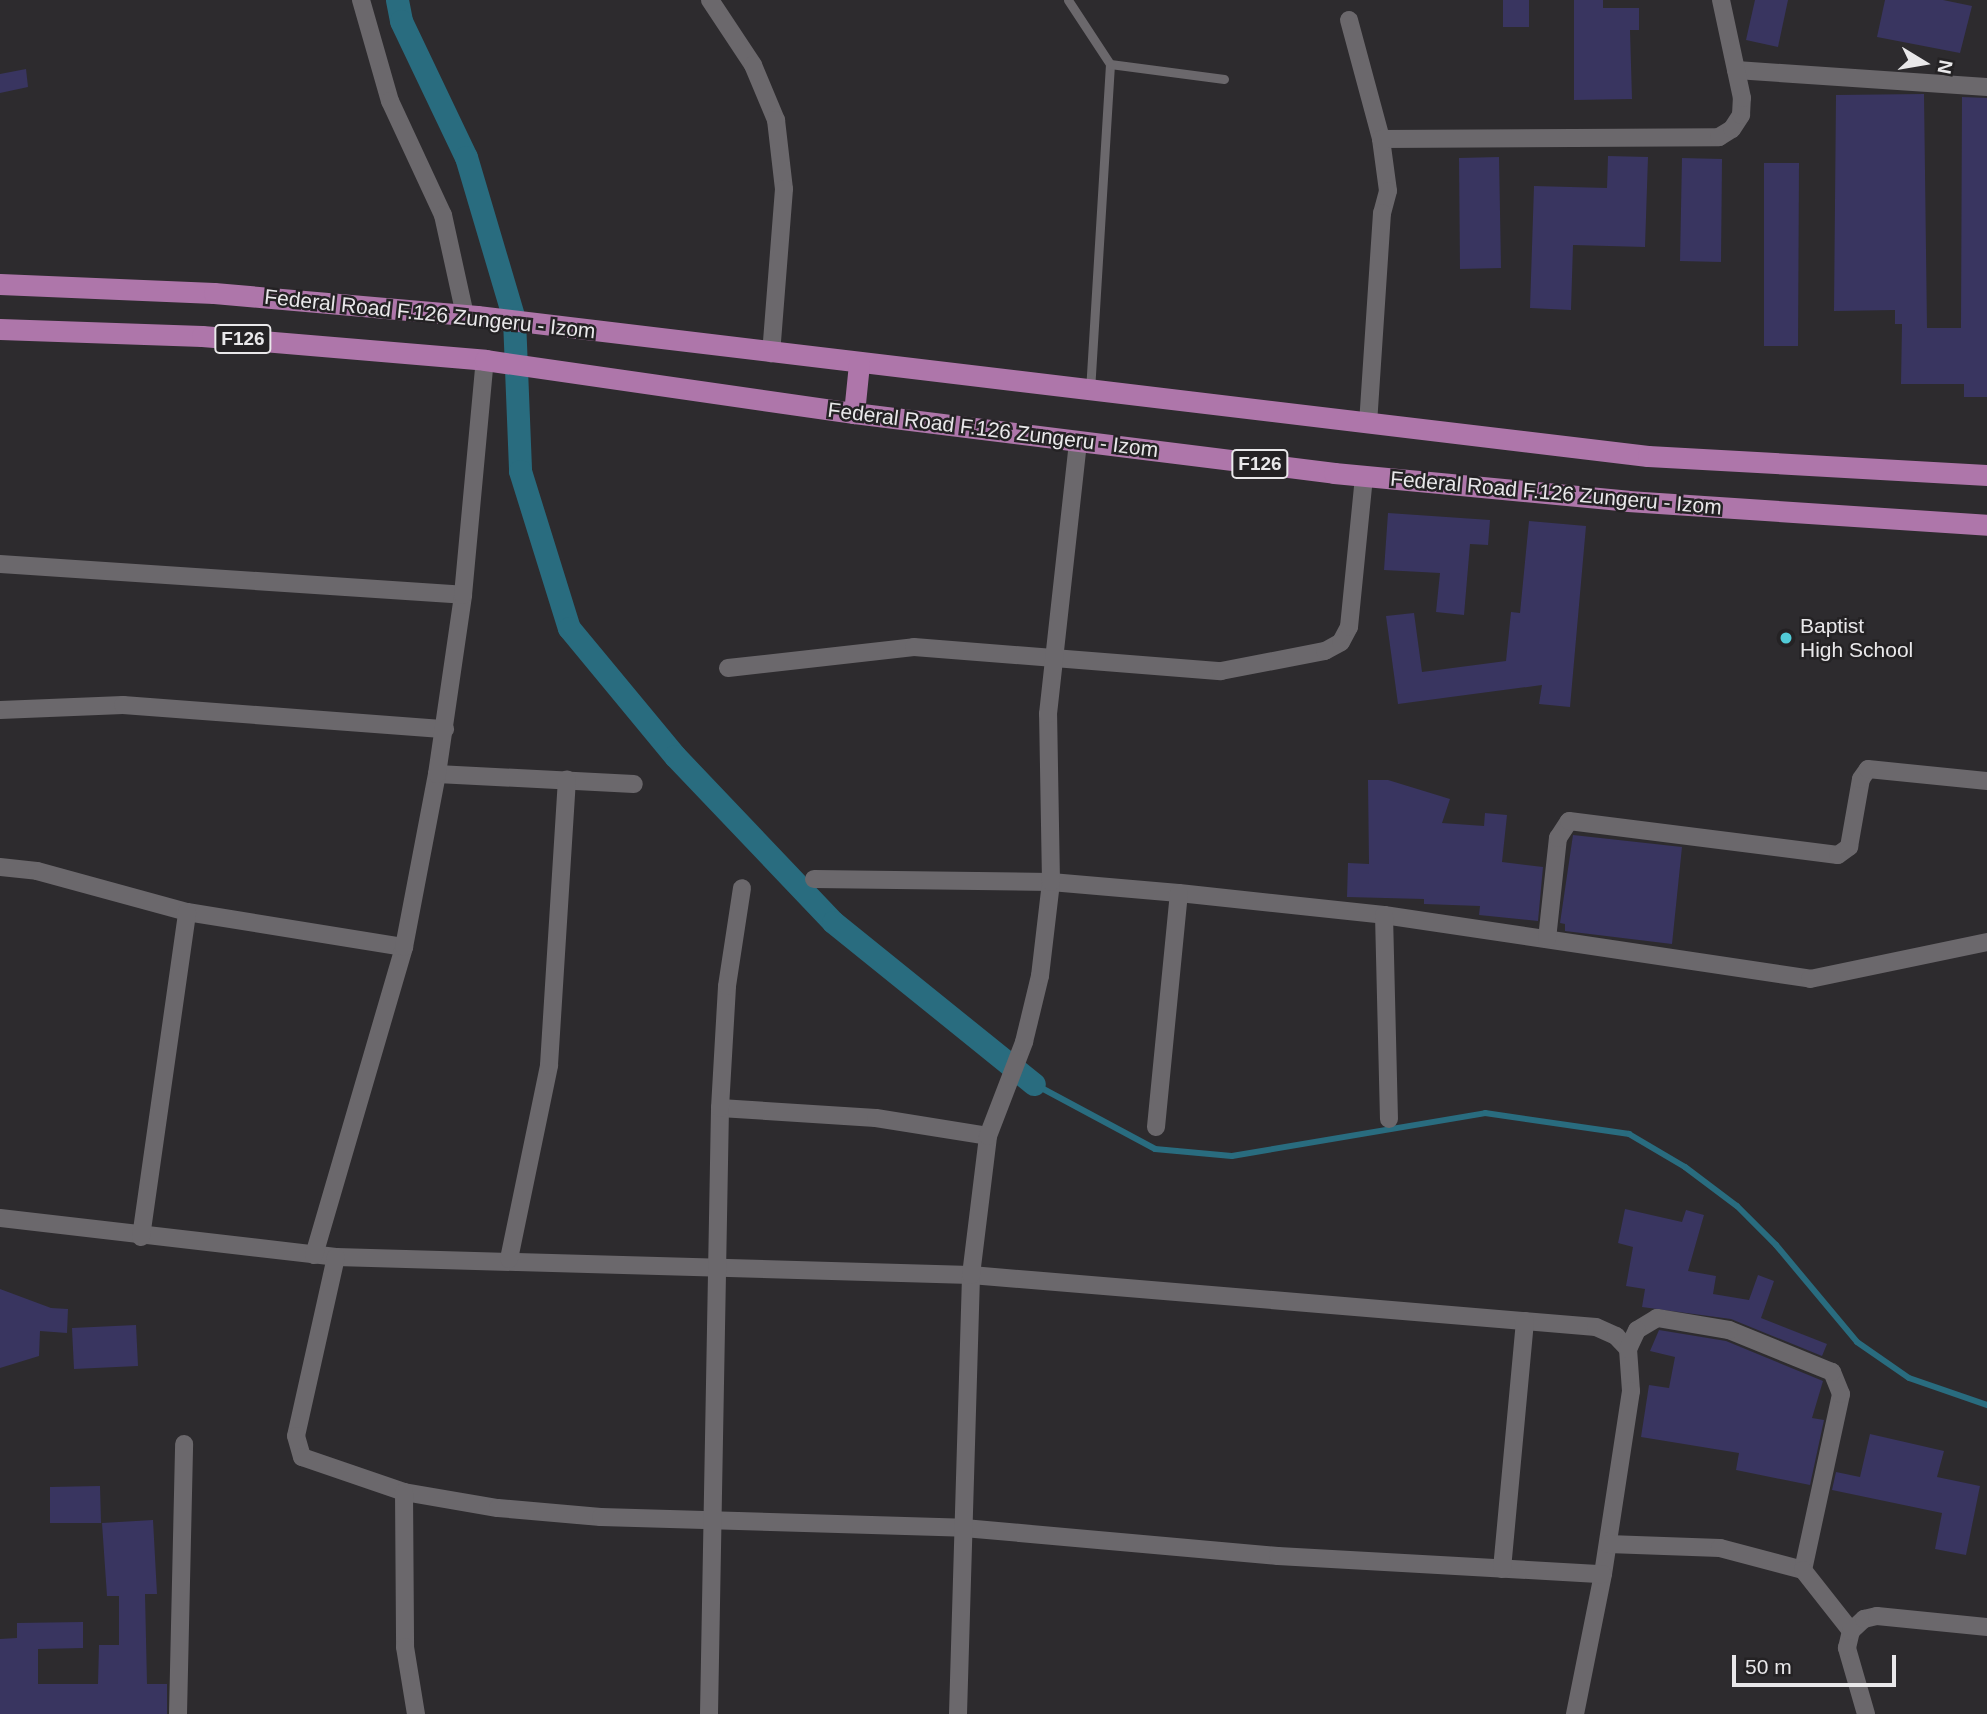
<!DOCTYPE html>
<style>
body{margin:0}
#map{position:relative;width:1987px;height:1714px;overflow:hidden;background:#2d2b2e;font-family:Helvetica,sans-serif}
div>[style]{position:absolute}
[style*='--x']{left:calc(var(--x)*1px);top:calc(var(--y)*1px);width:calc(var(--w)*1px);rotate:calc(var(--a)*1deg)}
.stream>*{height:6px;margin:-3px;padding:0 3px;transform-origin:3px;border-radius:3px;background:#296c7f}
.canal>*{height:23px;margin:-11.5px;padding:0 11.5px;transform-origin:11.5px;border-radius:11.5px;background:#296c7f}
.building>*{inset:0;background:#393560}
.service>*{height:9px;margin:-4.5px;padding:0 4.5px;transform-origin:4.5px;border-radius:4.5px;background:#6b686c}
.minor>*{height:18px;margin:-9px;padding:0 9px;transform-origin:9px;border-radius:9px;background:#6b686c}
.primary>*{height:21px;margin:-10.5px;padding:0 10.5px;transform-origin:10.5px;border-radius:10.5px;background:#ae76aa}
.dots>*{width:19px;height:19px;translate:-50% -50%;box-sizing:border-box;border:4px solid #242224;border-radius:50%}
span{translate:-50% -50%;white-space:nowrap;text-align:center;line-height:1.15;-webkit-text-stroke:5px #242224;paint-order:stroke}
.shield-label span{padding:2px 5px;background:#242224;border:2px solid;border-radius:5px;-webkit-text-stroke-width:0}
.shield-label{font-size:19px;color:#e9e8ea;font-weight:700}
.street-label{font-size:21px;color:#e9e8ea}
.poi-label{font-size:21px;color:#e9e8ea}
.left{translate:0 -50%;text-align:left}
.north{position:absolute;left:1889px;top:28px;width:70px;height:70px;-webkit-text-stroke:5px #242224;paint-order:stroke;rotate:101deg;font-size:19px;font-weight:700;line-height:28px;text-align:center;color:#e9e8ea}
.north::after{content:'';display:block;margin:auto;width:24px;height:32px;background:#e9e8ea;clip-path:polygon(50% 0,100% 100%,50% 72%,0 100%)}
.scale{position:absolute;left:1732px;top:1655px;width:164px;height:32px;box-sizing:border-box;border:4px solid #e9e8ea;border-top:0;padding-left:9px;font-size:21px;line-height:24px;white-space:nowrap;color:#e9e8ea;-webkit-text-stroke:5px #242224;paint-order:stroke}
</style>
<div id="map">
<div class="stream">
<i style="--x:1034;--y:1084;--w:137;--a:28.2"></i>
<i style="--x:1155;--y:1149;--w:77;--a:5.2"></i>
<i style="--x:1232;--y:1156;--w:257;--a:-9.6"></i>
<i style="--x:1485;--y:1113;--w:146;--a:8.3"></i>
<i style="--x:1629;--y:1134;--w:65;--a:30.5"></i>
<i style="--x:1685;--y:1167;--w:65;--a:36.9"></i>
<i style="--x:1737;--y:1206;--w:55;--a:45"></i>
<i style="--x:1776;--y:1245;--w:126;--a:50.1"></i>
<i style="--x:1857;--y:1342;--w:63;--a:34.7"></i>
<i style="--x:1909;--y:1378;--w:83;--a:19.1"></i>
</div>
<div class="canal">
<i style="--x:397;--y:0;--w:21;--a:79"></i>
<i style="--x:401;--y:21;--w:151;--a:64.5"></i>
<i style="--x:466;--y:157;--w:169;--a:73.5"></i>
<i style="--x:514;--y:319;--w:152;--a:87.7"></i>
<i style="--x:520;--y:471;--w:164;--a:72.7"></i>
<i style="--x:569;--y:628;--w:166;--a:50.4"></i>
<i style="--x:675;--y:756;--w:229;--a:46.4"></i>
<i style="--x:833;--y:922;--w:258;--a:38.9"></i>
</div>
<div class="building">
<i style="clip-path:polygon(1503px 0,1529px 0,1529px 27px,1503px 27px)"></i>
<i style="clip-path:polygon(1574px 0,1603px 0,1603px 8px,1639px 8px,1639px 30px,1630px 30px,1632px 99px,1574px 100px)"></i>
<i style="clip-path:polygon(1755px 0,1788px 0,1778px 47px,1746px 40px)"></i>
<i style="clip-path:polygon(1885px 0,1943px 0,1972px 6px,1960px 53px,1877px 37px)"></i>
<i style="clip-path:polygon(26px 69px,28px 87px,0 93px,0 74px)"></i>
<i style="clip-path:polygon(1924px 94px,1927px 328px,1961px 328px,1962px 97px,1987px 98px,1987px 397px,1964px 397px,1964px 384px,1901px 384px,1902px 324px,1895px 324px,1895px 310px,1834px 311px,1836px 95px)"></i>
<i style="clip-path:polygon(1608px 156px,1648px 157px,1645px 247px,1573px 245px,1571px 310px,1530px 308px,1534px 186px,1607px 188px)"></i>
<i style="clip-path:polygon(1499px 157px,1501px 268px,1460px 269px,1459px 158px)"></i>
<i style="clip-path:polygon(1682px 158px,1722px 159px,1721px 262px,1680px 261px)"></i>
<i style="clip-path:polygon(1764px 163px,1799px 163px,1798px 346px,1764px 346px)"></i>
<i style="clip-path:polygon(1388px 513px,1490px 520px,1488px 545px,1470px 544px,1464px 615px,1436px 612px,1440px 573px,1384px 570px)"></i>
<i style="clip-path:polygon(1529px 521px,1586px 526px,1570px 707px,1539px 704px,1542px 685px,1398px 704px,1386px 616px,1414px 613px,1422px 672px,1506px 661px,1511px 612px,1520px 613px)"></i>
<i style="clip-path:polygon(1368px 780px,1388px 780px,1450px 799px,1442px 823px,1484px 826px,1485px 813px,1507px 815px,1502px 862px,1543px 867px,1538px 921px,1479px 915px,1480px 906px,1424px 904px,1424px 899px,1347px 897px,1348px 863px,1369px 864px)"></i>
<i style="clip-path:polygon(1573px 835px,1682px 847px,1672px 944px,1565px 931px,1565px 924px,1560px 923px)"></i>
<i style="clip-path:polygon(1625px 1209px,1682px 1222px,1686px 1210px,1704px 1215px,1688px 1271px,1716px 1276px,1713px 1294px,1749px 1300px,1758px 1275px,1774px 1281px,1761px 1318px,1827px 1344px,1822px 1356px,1731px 1319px,1642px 1307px,1645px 1289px,1626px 1286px,1633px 1247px,1618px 1243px)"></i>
<i style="clip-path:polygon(0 1289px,51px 1308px,68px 1309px,67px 1333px,40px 1331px,39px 1356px,0 1368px)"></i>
<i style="clip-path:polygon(136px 1325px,138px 1366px,74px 1369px,72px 1328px)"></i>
<i style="clip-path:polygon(1659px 1330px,1726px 1341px,1823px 1381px,1812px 1418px,1824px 1420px,1810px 1485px,1736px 1470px,1739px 1453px,1641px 1437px,1649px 1385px,1669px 1388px,1675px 1357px,1650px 1351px)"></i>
<i style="clip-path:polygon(1870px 1434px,1944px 1451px,1937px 1477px,1980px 1486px,1966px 1555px,1935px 1549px,1942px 1513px,1832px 1490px,1836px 1472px,1860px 1477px)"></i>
<i style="clip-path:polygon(100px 1486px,101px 1523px,50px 1523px,50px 1487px)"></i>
<i style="clip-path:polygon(153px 1520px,157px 1594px,145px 1594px,147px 1684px,167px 1684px,167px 1714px,0 1714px,0 1639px,17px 1638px,17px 1623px,83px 1622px,83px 1648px,38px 1649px,38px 1684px,98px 1684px,99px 1645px,119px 1645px,119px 1596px,107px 1596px,102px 1523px)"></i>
</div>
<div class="service">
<i style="--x:1068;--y:0;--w:77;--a:56.7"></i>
<i style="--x:1110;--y:64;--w:326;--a:93.5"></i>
<i style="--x:1110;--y:64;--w:115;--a:7.5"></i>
</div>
<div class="minor">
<i style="--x:361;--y:0;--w:105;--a:74"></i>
<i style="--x:390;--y:101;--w:126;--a:65.1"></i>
<i style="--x:443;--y:215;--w:102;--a:77.6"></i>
<i style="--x:710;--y:0;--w:78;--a:56.5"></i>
<i style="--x:753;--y:65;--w:60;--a:67.3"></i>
<i style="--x:776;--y:120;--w:69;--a:83.4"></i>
<i style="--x:784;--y:189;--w:165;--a:94.5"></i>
<i style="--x:1349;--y:20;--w:123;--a:74.9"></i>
<i style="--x:1381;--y:139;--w:52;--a:82.3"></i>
<i style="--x:1388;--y:191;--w:23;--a:105"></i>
<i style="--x:1382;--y:213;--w:211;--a:93.8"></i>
<i style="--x:1736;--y:70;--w:252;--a:3.9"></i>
<i style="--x:1381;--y:139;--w:338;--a:-0.3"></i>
<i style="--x:1719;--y:137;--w:15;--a:-32"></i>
<i style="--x:1732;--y:129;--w:17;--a:-57"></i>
<i style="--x:1741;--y:115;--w:17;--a:-87"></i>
<i style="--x:1742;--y:98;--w:100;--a:-102.1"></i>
<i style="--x:0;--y:564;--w:464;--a:3.8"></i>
<i style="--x:728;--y:668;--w:187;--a:-6.4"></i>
<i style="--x:914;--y:647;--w:308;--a:4.5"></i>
<i style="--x:1221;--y:671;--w:106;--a:-10.9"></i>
<i style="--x:1325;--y:651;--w:18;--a:-29"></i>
<i style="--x:1341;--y:642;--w:17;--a:-62"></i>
<i style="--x:1349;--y:627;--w:151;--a:-84.3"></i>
<i style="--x:0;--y:710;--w:123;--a:-2.3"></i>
<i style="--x:123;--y:705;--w:323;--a:4.3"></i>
<i style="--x:437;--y:774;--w:197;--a:2.9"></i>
<i style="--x:0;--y:867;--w:37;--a:6"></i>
<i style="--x:37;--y:871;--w:156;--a:15.3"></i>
<i style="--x:187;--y:912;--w:220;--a:9.2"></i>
<i style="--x:814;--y:879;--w:237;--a:0.7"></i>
<i style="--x:1051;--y:882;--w:128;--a:4.9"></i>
<i style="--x:1179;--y:893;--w:206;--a:6.1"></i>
<i style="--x:1384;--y:915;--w:431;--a:8.5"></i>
<i style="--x:1810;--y:979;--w:181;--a:-11.8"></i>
<i style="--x:1384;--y:915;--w:204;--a:88.6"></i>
<i style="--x:1547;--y:939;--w:102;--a:-83.8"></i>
<i style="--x:1558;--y:838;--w:20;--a:-57"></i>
<i style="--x:1569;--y:821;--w:271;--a:7.2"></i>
<i style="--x:1838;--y:855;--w:14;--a:-36"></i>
<i style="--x:1849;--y:847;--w:69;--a:-80"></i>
<i style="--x:1861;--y:779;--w:12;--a:-55"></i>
<i style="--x:1868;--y:769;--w:120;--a:5.8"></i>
<i style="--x:720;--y:1108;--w:156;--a:3.7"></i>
<i style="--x:876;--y:1118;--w:113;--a:9.1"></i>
<i style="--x:1156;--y:1127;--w:235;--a:-84.4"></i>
<i style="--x:0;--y:1218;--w:338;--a:6.6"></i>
<i style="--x:336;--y:1257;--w:635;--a:1.62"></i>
<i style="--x:971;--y:1275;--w:627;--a:4.76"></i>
<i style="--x:1596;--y:1327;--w:22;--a:24"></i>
<i style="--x:1616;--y:1336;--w:18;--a:47"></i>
<i style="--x:1628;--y:1349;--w:42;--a:85.9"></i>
<i style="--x:1631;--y:1391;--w:185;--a:98.7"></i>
<i style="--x:1603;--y:1574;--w:143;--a:101.3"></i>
<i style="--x:141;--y:1237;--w:328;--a:-81.9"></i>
<i style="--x:314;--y:1255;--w:321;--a:-73.7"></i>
<i style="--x:404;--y:947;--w:176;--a:-79.2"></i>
<i style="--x:437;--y:774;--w:181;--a:-81.7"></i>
<i style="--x:463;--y:595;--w:236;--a:-84.7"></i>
<i style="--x:336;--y:1257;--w:183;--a:102.6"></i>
<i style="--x:296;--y:1436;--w:22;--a:74"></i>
<i style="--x:302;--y:1457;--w:108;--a:18.9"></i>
<i style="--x:404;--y:1492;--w:95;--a:9.7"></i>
<i style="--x:498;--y:1508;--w:103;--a:5"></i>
<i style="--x:601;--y:1517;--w:363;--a:1.7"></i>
<i style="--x:964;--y:1528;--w:315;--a:5.1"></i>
<i style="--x:1278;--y:1556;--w:325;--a:3.2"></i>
<i style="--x:509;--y:1259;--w:198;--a:-78.3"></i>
<i style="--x:549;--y:1065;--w:286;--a:-86.4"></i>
<i style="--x:404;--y:1492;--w:155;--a:89.6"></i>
<i style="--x:405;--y:1647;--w:68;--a:80.7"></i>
<i style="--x:1608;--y:1544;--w:112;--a:2"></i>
<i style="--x:1720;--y:1548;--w:86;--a:14.8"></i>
<i style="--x:1803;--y:1570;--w:180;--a:-77.8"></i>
<i style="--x:1841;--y:1394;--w:24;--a:-112"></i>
<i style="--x:1832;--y:1372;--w:111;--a:-157.8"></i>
<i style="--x:1729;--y:1330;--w:73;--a:-170.5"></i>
<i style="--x:1657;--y:1318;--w:23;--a:149"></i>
<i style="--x:1637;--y:1330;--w:21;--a:115"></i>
<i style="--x:1502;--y:1569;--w:249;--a:-84.7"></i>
<i style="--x:1803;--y:1570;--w:78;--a:51.8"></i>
<i style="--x:178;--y:1714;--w:270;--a:-88.7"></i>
<i style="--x:709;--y:1714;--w:606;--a:-88.96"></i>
<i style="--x:720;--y:1108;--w:122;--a:-86.7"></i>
<i style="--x:727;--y:986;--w:99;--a:-81.3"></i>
<i style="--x:958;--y:1714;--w:439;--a:-88.3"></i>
<i style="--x:971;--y:1275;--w:140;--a:-83"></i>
<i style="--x:988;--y:1136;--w:101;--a:-69"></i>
<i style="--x:1024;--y:1042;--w:68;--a:-76.4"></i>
<i style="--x:1040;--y:976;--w:95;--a:-83.3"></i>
<i style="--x:1051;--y:882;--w:168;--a:-91"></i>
<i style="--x:1048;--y:714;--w:274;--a:-83.7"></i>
<i style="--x:1866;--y:1714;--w:69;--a:-106.1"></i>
<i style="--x:1847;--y:1648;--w:17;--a:-77"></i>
<i style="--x:1851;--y:1631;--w:18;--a:-43"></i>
<i style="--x:1864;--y:1619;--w:13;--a:-13"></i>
<i style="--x:1877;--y:1616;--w:111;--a:5.7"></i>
</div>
<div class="primary">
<i style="--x:0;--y:284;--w:214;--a:2.4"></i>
<i style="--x:214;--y:293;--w:264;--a:5"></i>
<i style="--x:477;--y:316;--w:1179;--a:6.82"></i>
<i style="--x:1648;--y:456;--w:340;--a:3.2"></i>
<i style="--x:0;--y:329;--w:202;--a:2"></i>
<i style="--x:202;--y:336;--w:284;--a:4.8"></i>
<i style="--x:485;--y:360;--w:373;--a:8.2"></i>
<i style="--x:854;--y:413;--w:484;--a:7.1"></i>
<i style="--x:1334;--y:473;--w:295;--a:5.4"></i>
<i style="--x:1628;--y:501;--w:360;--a:3.8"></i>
<i style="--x:854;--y:413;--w:49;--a:-84.2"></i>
</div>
<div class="dots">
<i style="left:1786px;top:638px;background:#52cbd7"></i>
</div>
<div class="shield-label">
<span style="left:243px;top:339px">F126</span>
<span style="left:1260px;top:464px">F126</span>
</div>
<div class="street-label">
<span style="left:430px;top:314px;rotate:6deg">Federal Road F.126 Zungeru - Izom</span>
<span style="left:993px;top:430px;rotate:7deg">Federal Road F.126 Zungeru - Izom</span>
<span style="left:1556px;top:493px;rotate:5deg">Federal Road F.126 Zungeru - Izom</span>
</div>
<div class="poi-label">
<span class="left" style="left:1800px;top:638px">Baptist<br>High School</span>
</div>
<div class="north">N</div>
<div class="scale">50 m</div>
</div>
